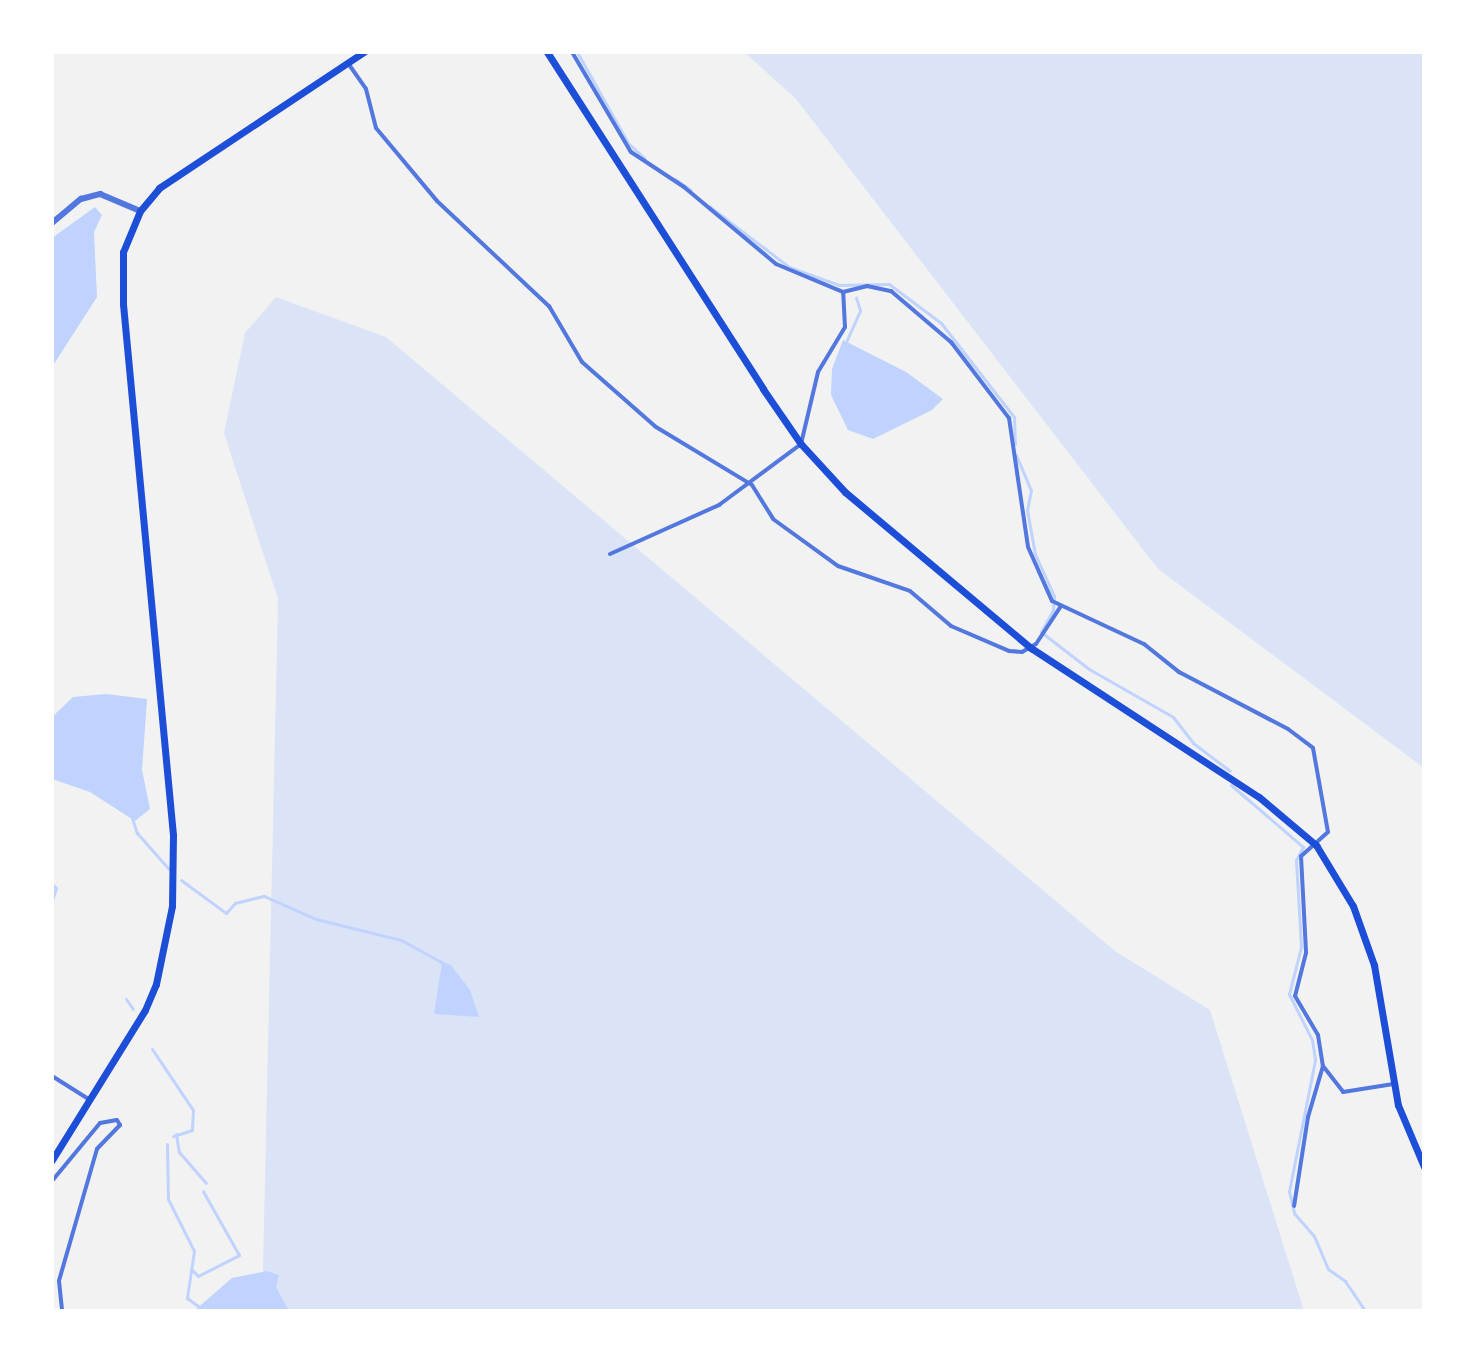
<!DOCTYPE html>
<style>
body{margin:0}
#map{position:relative;width:1476px;height:1363px;overflow:hidden;background:#f2f2f2;font-family:"PT Sans Narrow",sans-serif}
div>[style]{position:absolute}
[style*='--x']{left:calc(var(--x)*1px);top:calc(var(--y)*1px);width:calc(var(--w)*1px);rotate:calc(var(--a)*1deg)}
.green>*{inset:0;background:#dbe4f7}
.water>*{inset:0;background:#bfd3fe}
.stream>*{height:3px;margin:-1.5px;padding:0 1.5px;transform-origin:1.5px;border-radius:1.5px;background:#bfd3fe}
.minor>*{height:4px;margin:-2px;padding:0 2px;transform-origin:2px;border-radius:2px;background:#5277de}
.tertiary>*{height:6px;margin:-3px;padding:0 3px;transform-origin:3px;border-radius:3px;background:#5277de}
.primary>*{height:7px;margin:-3.5px;padding:0 3.5px;transform-origin:3.5px;border-radius:3.5px;background:#1d4ed8}
span{translate:-50% -50%;white-space:nowrap;text-align:center;line-height:1.15;-webkit-text-stroke:6px #fff;paint-order:stroke}
.frame{position:absolute;inset:0;border:54px solid #fff;pointer-events:none}
</style>
<div id="map">
<div class="green">
<i style="clip-path:polygon(744px 52px,1424px 52px,1424px 768px,1158px 569px,796px 99px)"></i>
<i style="clip-path:polygon(276px 297px,386px 337px,1115px 951px,1210px 1010px,1304px 1311px,262px 1311px,278px 599px,224px 433px,245px 333px)"></i>
</div>
<div class="water">
<i style="clip-path:polygon(95px 207px,102px 215px,94px 232px,97px 297px,52px 367px,52px 238px)"></i>
<i style="clip-path:polygon(843px 340px,906px 372px,943px 399px,932px 410px,873px 439px,848px 430px,831px 395px,832px 369px)"></i>
<i style="clip-path:polygon(106px 694px,147px 699px,142px 770px,150px 809px,135px 821px,90px 792px,52px 779px,52px 717px,73px 697px)"></i>
<i style="clip-path:polygon(442px 962px,451px 965px,470px 990px,479px 1017px,434px 1014px)"></i>
<i style="clip-path:polygon(267px 1271px,279px 1275px,276px 1287px,289px 1311px,194px 1311px,232px 1278px)"></i>
</div>
<div class="stream">
<i style="--x:577;--y:52;--w:104;--a:60.7"></i>
<i style="--x:628;--y:143;--w:23;--a:43"></i>
<i style="--x:675;--y:179;--w:19;--a:35"></i>
<i style="--x:709;--y:206;--w:101;--a:37.3"></i>
<i style="--x:789;--y:267;--w:53;--a:19.8"></i>
<i style="--x:839;--y:285;--w:50;--a:-1.1"></i>
<i style="--x:889;--y:284;--w:65;--a:36.9"></i>
<i style="--x:941;--y:323;--w:119;--a:52.2"></i>
<i style="--x:1014;--y:417;--w:27;--a:88"></i>
<i style="--x:846;--y:342;--w:35;--a:-66"></i>
<i style="--x:860;--y:310;--w:13;--a:-108"></i>
<i style="--x:1016;--y:455;--w:38;--a:67"></i>
<i style="--x:1031;--y:490;--w:20;--a:101"></i>
<i style="--x:1027;--y:510;--w:45;--a:79.7"></i>
<i style="--x:1035;--y:554;--w:46;--a:65.7"></i>
<i style="--x:1054;--y:596;--w:14;--a:94"></i>
<i style="--x:1053;--y:610;--w:25;--a:119"></i>
<i style="--x:1041;--y:632;--w:61;--a:37.6"></i>
<i style="--x:1089;--y:669;--w:97;--a:29.7"></i>
<i style="--x:1173;--y:717;--w:33;--a:52"></i>
<i style="--x:1193;--y:743;--w:46;--a:37.1"></i>
<i style="--x:1231;--y:785;--w:95;--a:40.7"></i>
<i style="--x:1303;--y:847;--w:15;--a:118"></i>
<i style="--x:1296;--y:860;--w:87;--a:86.7"></i>
<i style="--x:1301;--y:947;--w:49;--a:104.3"></i>
<i style="--x:1289;--y:994;--w:51;--a:63.4"></i>
<i style="--x:1312;--y:1040;--w:20;--a:81"></i>
<i style="--x:1315;--y:1060;--w:134;--a:101.2"></i>
<i style="--x:1289;--y:1191;--w:23;--a:77"></i>
<i style="--x:1294;--y:1213;--w:30;--a:49"></i>
<i style="--x:1314;--y:1236;--w:36;--a:67"></i>
<i style="--x:1328;--y:1269;--w:21;--a:35"></i>
<i style="--x:1345;--y:1281;--w:36;--a:56"></i>
<i style="--x:132;--y:818;--w:16;--a:72"></i>
<i style="--x:137;--y:833;--w:48;--a:48.4"></i>
<i style="--x:181;--y:880;--w:56;--a:36.3"></i>
<i style="--x:226;--y:913;--w:13;--a:-48"></i>
<i style="--x:235;--y:903;--w:30;--a:-14"></i>
<i style="--x:264;--y:896;--w:57;--a:23.9"></i>
<i style="--x:316;--y:919;--w:88;--a:13.9"></i>
<i style="--x:401;--y:940;--w:48;--a:28.7"></i>
<i style="--x:52;--y:884;--w:6;--a:45"></i>
<i style="--x:56;--y:888;--w:13;--a:108"></i>
<i style="--x:126;--y:999;--w:12;--a:55"></i>
<i style="--x:152;--y:1049;--w:73;--a:56.1"></i>
<i style="--x:193;--y:1110;--w:20;--a:93"></i>
<i style="--x:192;--y:1130;--w:20;--a:162"></i>
<i style="--x:176;--y:1134;--w:18;--a:81"></i>
<i style="--x:179;--y:1152;--w:41;--a:48.9"></i>
<i style="--x:167;--y:1144;--w:55;--a:89"></i>
<i style="--x:168;--y:1199;--w:58;--a:63.4"></i>
<i style="--x:194;--y:1251;--w:48;--a:98.5"></i>
<i style="--x:187;--y:1298;--w:14;--a:36"></i>
<i style="--x:192;--y:1270;--w:8;--a:45"></i>
<i style="--x:198;--y:1276;--w:46;--a:-27.1"></i>
<i style="--x:239;--y:1255;--w:73;--a:-119.4"></i>
</div>
<div class="minor">
<i style="--x:572;--y:52;--w:116;--a:59.5"></i>
<i style="--x:631;--y:152;--w:64;--a:33.4"></i>
<i style="--x:684;--y:187;--w:120;--a:39.9"></i>
<i style="--x:776;--y:264;--w:73;--a:22.7"></i>
<i style="--x:843;--y:292;--w:25;--a:-14"></i>
<i style="--x:867;--y:286;--w:25;--a:12"></i>
<i style="--x:891;--y:291;--w:79;--a:40.4"></i>
<i style="--x:951;--y:342;--w:96;--a:52.7"></i>
<i style="--x:1009;--y:418;--w:130;--a:81.6"></i>
<i style="--x:1028;--y:547;--w:59;--a:66"></i>
<i style="--x:1052;--y:601;--w:102;--a:25.1"></i>
<i style="--x:1144;--y:644;--w:45;--a:38.7"></i>
<i style="--x:1179;--y:672;--w:123;--a:27.6"></i>
<i style="--x:1288;--y:729;--w:31;--a:37"></i>
<i style="--x:1313;--y:748;--w:85;--a:79.9"></i>
<i style="--x:1328;--y:832;--w:36;--a:138"></i>
<i style="--x:1301;--y:856;--w:97;--a:87"></i>
<i style="--x:1306;--y:953;--w:44;--a:104.3"></i>
<i style="--x:1295;--y:996;--w:45;--a:59.5"></i>
<i style="--x:1318;--y:1035;--w:31;--a:81"></i>
<i style="--x:1323;--y:1066;--w:53;--a:106.4"></i>
<i style="--x:1308;--y:1117;--w:90;--a:98.9"></i>
<i style="--x:350;--y:66;--w:28;--a:55"></i>
<i style="--x:366;--y:89;--w:40;--a:75.6"></i>
<i style="--x:376;--y:128;--w:95;--a:50.1"></i>
<i style="--x:437;--y:201;--w:154;--a:43.2"></i>
<i style="--x:549;--y:306;--w:65;--a:59.5"></i>
<i style="--x:582;--y:362;--w:98;--a:41.3"></i>
<i style="--x:656;--y:427;--w:112;--a:31.1"></i>
<i style="--x:752;--y:485;--w:40;--a:58"></i>
<i style="--x:773;--y:519;--w:80;--a:35.9"></i>
<i style="--x:838;--y:566;--w:76;--a:19.1"></i>
<i style="--x:910;--y:591;--w:54;--a:40.5"></i>
<i style="--x:951;--y:626;--w:63;--a:23.3"></i>
<i style="--x:1009;--y:651;--w:13;--a:4"></i>
<i style="--x:1022;--y:652;--w:16;--a:-30"></i>
<i style="--x:1036;--y:644;--w:45;--a:-56.7"></i>
<i style="--x:610;--y:554;--w:120;--a:-24.2"></i>
<i style="--x:719;--y:505;--w:102;--a:-36.6"></i>
<i style="--x:801;--y:444;--w:74;--a:-76.7"></i>
<i style="--x:818;--y:372;--w:52;--a:-59"></i>
<i style="--x:845;--y:327;--w:35;--a:-93"></i>
<i style="--x:1323;--y:1066;--w:33;--a:52"></i>
<i style="--x:1343;--y:1092;--w:51;--a:-9.1"></i>
<i style="--x:52;--y:1076;--w:45;--a:32.3"></i>
<i style="--x:52;--y:1181;--w:75;--a:-50.4"></i>
<i style="--x:100;--y:1123;--w:17;--a:-10"></i>
<i style="--x:117;--y:1120;--w:6;--a:59"></i>
<i style="--x:120;--y:1125;--w:33;--a:134"></i>
<i style="--x:97;--y:1149;--w:137;--a:106.1"></i>
<i style="--x:59;--y:1281;--w:30;--a:84"></i>
</div>
<div class="tertiary">
<i style="--x:52;--y:223;--w:38;--a:-40"></i>
<i style="--x:81;--y:199;--w:20;--a:-15"></i>
<i style="--x:100;--y:194;--w:43;--a:23"></i>
</div>
<div class="primary">
<i style="--x:547;--y:52;--w:400;--a:57.3"></i>
<i style="--x:763;--y:389;--w:67;--a:55.4"></i>
<i style="--x:801;--y:444;--w:65;--a:47.5"></i>
<i style="--x:845;--y:492;--w:243;--a:40"></i>
<i style="--x:1031;--y:648;--w:272;--a:33.2"></i>
<i style="--x:1259;--y:797;--w:75;--a:40.1"></i>
<i style="--x:1316;--y:845;--w:71;--a:58.8"></i>
<i style="--x:1353;--y:906;--w:63;--a:70.4"></i>
<i style="--x:1374;--y:965;--w:142;--a:80.3"></i>
<i style="--x:1398;--y:1105;--w:67;--a:67.2"></i>
<i style="--x:52;--y:1160;--w:176;--a:-58.2"></i>
<i style="--x:145;--y:1010;--w:28;--a:-67"></i>
<i style="--x:156;--y:984;--w:80;--a:-78.4"></i>
<i style="--x:172;--y:906;--w:71;--a:-89.2"></i>
<i style="--x:173;--y:835;--w:533;--a:-95.38"></i>
<i style="--x:123;--y:304;--w:52;--a:-90"></i>
<i style="--x:123;--y:252;--w:44;--a:-67.5"></i>
<i style="--x:140;--y:211;--w:30;--a:-50"></i>
<i style="--x:159;--y:188;--w:246;--a:-33.6"></i>
</div>
<div class="frame"></div>
</div>
